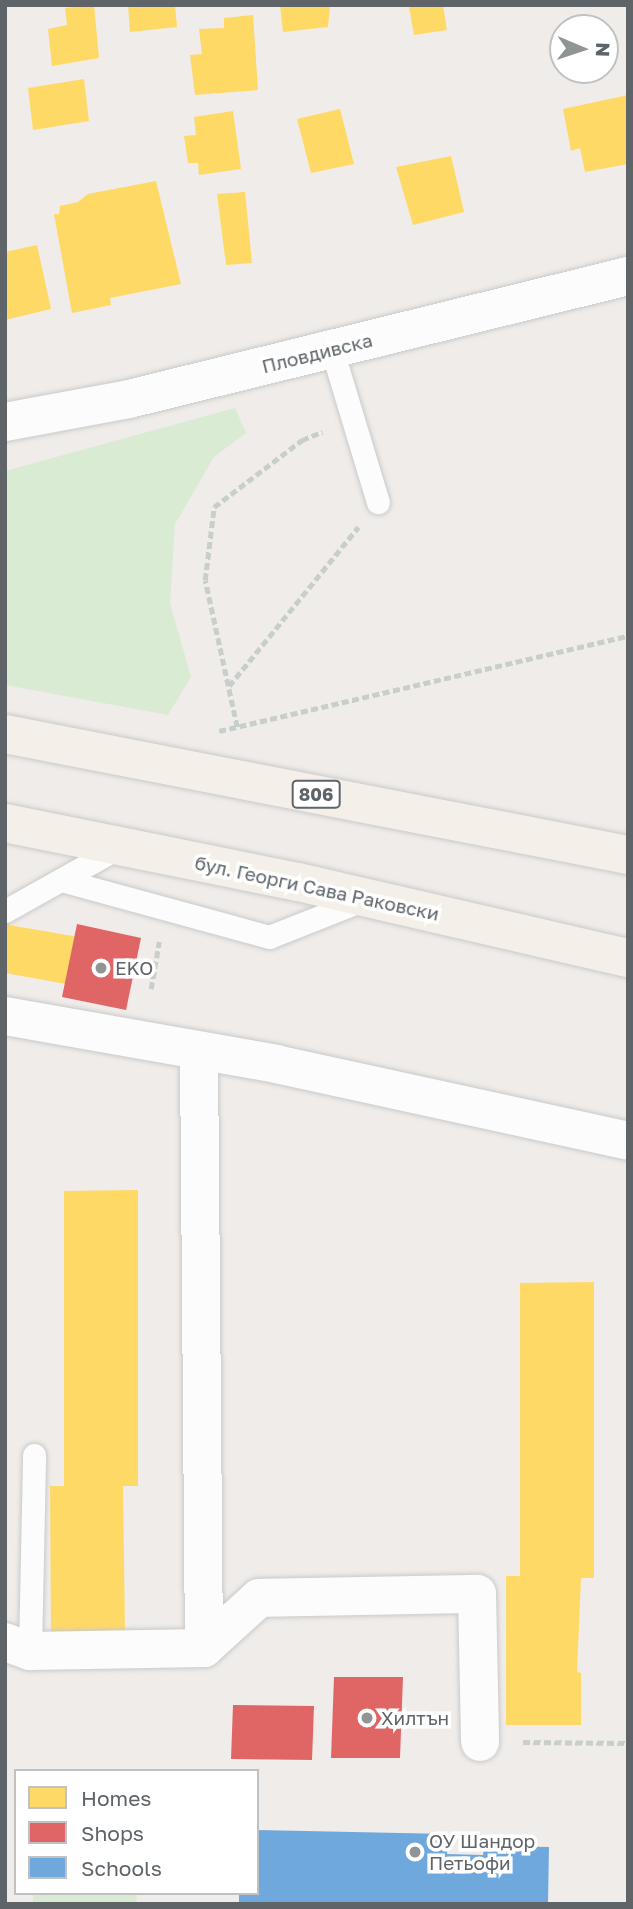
<!DOCTYPE html>
<meta charset="utf-8">
<style>
body{margin:0}
#map{position:relative;width:633px;height:1909px;overflow:hidden;background:#efece9;font-family:"Golos Text",sans-serif}
div>[style]{position:absolute}
[style*='--x']{left:calc(var(--x)*1px);top:calc(var(--y)*1px);width:calc(var(--w)*1px);rotate:calc(var(--a)*1deg)}
.green>*{inset:0;background:#daebd4}
.homes>*{inset:0;background:#ffd966}
.shops>*{inset:0;background:#e06666}
.schools>*{inset:0;background:#6fa8dc}
.path>*{height:4.5px;margin-top:-2.25px;transform-origin:0;background:repeating-linear-gradient(90deg,#c8ceca 0 7px,transparent 0 10.5px)}
.roads{filter:drop-shadow(0 0 2px #cacaca) drop-shadow(0 0 2px #cacaca)}
.service>*{height:23px;margin:-11.5px;padding:0 11.5px;transform-origin:11.5px;border-radius:11.5px;background:#fdfcfc}
.minor>*{height:38px;margin:-19px;padding:0 19px;transform-origin:19px;border-radius:19px;background:#fdfcfc}
.primary>*{height:38px;margin:-19px;padding:0 19px;transform-origin:19px;border-radius:19px;background:#f4f0e9}
.dots>*{width:19px;height:19px;translate:-50% -50%;box-sizing:border-box;border:4px solid #fff;border-radius:50%}
span{translate:-50% -50%;white-space:nowrap;text-align:center;line-height:1.15;-webkit-text-stroke:7px #fff;paint-order:stroke}
.shield-label span{padding:2px 5px;background:#fff;border:2px solid;border-radius:5px;-webkit-text-stroke-width:0}
.shield-label{font-size:18px;color:#5e6468;font-weight:700}
.street-label{font-size:19px;color:#5e6468}
.poi-label{font-size:19px;color:#5e6468}
.left{translate:0 -50%;text-align:left}
.frame{position:absolute;inset:0;border:7px solid #5e6468;pointer-events:none}
.legend{position:absolute;left:14px;top:1769px;width:245px;height:126px;box-sizing:border-box;background:#fff;border:2px solid #bfc1c3;margin:0;padding:9px 12px;list-style:none;font-size:21px;color:#5e6468}
.legend li{display:flex;align-items:center;gap:14px;height:35px}
.legend b{width:35px;border:2px solid #bfc1c3}
.north{position:absolute;left:549px;top:14px;width:70px;height:70px;box-sizing:border-box;background:#fff;border:2px solid #bfc1c3;border-radius:50%;rotate:92deg;font-size:19px;font-weight:700;line-height:28px;text-align:center;color:#5e6468}
.north::after{content:'';display:block;margin:auto;width:24px;height:32px;background:#919495;clip-path:polygon(50% 0,100% 100%,50% 72%,0 100%)}
</style>
<div id="map">
<div class="green">
<i style="clip-path:polygon(235px 408px,246px 433px,214px 457px,175px 524px,170px 603px,191px 677px,168px 715px,5px 685px,5px 471px)"></i>
<i style="clip-path:polygon(33px 1893px,137px 1893px,136px 1904px,33px 1904px)"></i>
</div>
<div class="homes">
<i style="clip-path:polygon(94px 5px,99px 58px,52px 66px,48px 29px,67px 25px,65px 8px)"></i>
<i style="clip-path:polygon(128px 5px,175px 5px,177px 27px,130px 32px)"></i>
<i style="clip-path:polygon(280px 5px,330px 5px,328px 27px,283px 32px)"></i>
<i style="clip-path:polygon(397px 5px,443px 5px,447px 30px,414px 35px,409px 7px)"></i>
<i style="clip-path:polygon(253px 15px,258px 90px,195px 95px,190px 55px,202px 54px,199px 29px,224px 28px,224px 18px)"></i>
<i style="clip-path:polygon(84px 79px,89px 121px,33px 130px,28px 88px)"></i>
<i style="clip-path:polygon(628px 95px,628px 164px,585px 172px,580px 148px,571px 151px,563px 109px)"></i>
<i style="clip-path:polygon(340px 109px,354px 164px,311px 173px,297px 119px)"></i>
<i style="clip-path:polygon(233px 111px,241px 169px,199px 175px,198px 163px,188px 163px,184px 136px,196px 135px,194px 117px)"></i>
<i style="clip-path:polygon(451px 156px,464px 212px,413px 225px,396px 167px)"></i>
<i style="clip-path:polygon(156px 181px,181px 284px,110px 298px,111px 305px,72px 313px,54px 214px,59px 214px,60px 206px,78px 202px,88px 194px)"></i>
<i style="clip-path:polygon(245px 192px,252px 263px,226px 265px,217px 194px)"></i>
<i style="clip-path:polygon(37px 245px,51px 309px,5px 320px,5px 252px)"></i>
<i style="clip-path:polygon(5px 897px,14px 899px,9px 925px,84px 938px,77px 986px,5px 973px)"></i>
<i style="clip-path:polygon(138px 1190px,138px 1486px,123px 1486px,125px 1633px,51px 1634px,50px 1486px,64px 1486px,64px 1191px)"></i>
<i style="clip-path:polygon(594px 1282px,594px 1578px,581px 1578px,577px 1672px,581px 1673px,581px 1725px,506px 1725px,506px 1576px,520px 1576px,520px 1283px)"></i>
</div>
<div class="shops">
<i style="clip-path:polygon(77px 924px,141px 938px,126px 1010px,62px 997px)"></i>
<i style="clip-path:polygon(334px 1677px,403px 1677px,400px 1758px,331px 1758px)"></i>
<i style="clip-path:polygon(233px 1705px,314px 1706px,312px 1760px,231px 1759px)"></i>
</div>
<div class="schools">
<i style="clip-path:polygon(257px 1830px,448px 1834px,447px 1854px,483px 1855px,484px 1846px,549px 1847px,548px 1904px,239px 1904px,239px 1893px,257px 1893px)"></i>
</div>
<div class="path">
<i style="--x:229;--y:686;--w:205;--a:-50.9"></i>
<i style="--x:237;--y:727;--w:150;--a:-102.3"></i>
<i style="--x:205;--y:580;--w:74;--a:-83"></i>
<i style="--x:214;--y:507;--w:111;--a:-37.3"></i>
<i style="--x:302;--y:440;--w:22;--a:-22"></i>
<i style="--x:219;--y:731;--w:420;--a:-13.1"></i>
<i style="--x:151;--y:989;--w:48;--a:-80.3"></i>
<i style="--x:523;--y:1742;--w:105;--a:0.5"></i>
</div>
<div class="roads">
<div class="service">
<i style="--x:332;--y:350;--w:159;--a:73.2"></i>
<i style="--x:61;--y:880;--w:216;--a:15.3"></i>
<i style="--x:269;--y:937;--w:103;--a:-21.6"></i>
<i style="--x:5;--y:911;--w:133;--a:-29.3"></i>
<i style="--x:30;--y:1651;--w:196;--a:-88.8"></i>
</div>
<div class="minor">
<i style="--x:5;--y:422;--w:126;--a:-10.5"></i>
<i style="--x:129;--y:399;--w:514;--a:-13.85"></i>
<i style="--x:5;--y:1016;--w:275;--a:10"></i>
<i style="--x:276;--y:1064;--w:360;--a:12.3"></i>
<i style="--x:199;--y:1054;--w:594;--a:89.52"></i>
<i style="--x:5;--y:1642;--w:27;--a:20"></i>
<i style="--x:30;--y:1651;--w:174;--a:-1"></i>
<i style="--x:204;--y:1648;--w:74;--a:-42.3"></i>
<i style="--x:259;--y:1598;--w:218;--a:-1.1"></i>
<i style="--x:477;--y:1594;--w:148;--a:88.8"></i>
</div>
<div class="primary">
<i style="--x:5;--y:734;--w:635;--a:10.99"></i>
<i style="--x:5;--y:823;--w:299;--a:11.4"></i>
<i style="--x:298;--y:882;--w:339;--a:13"></i>
</div>
</div>
<div class="dots">
<i style="left:101px;top:968px;background:#919495"></i>
<i style="left:367px;top:1718px;background:#919495"></i>
<i style="left:415px;top:1852px;background:#919495"></i>
</div>
<div class="shield-label">
<span style="left:316px;top:794px">806</span>
</div>
<div class="street-label">
<span style="left:317px;top:353px;rotate:-14deg">Пловдивска</span>
<span style="left:317px;top:888px;rotate:12deg">бул. Георги Сава Раковски</span>
</div>
<div class="poi-label">
<span class="left" style="left:115px;top:968px">EKO</span>
<span class="left" style="left:381px;top:1718px">Хилтън</span>
<span class="left" style="left:429px;top:1852px">ОУ Шандор<br>Петьофи</span>
</div>
<div class="frame"></div>
<ul class="legend">
<li><b style="height:19px;background:#ffd966"></b>Homes</li>
<li><b style="height:19px;background:#e06666"></b>Shops</li>
<li><b style="height:19px;background:#6fa8dc"></b>Schools</li>
</ul>
<div class="north">N</div>
</div>
